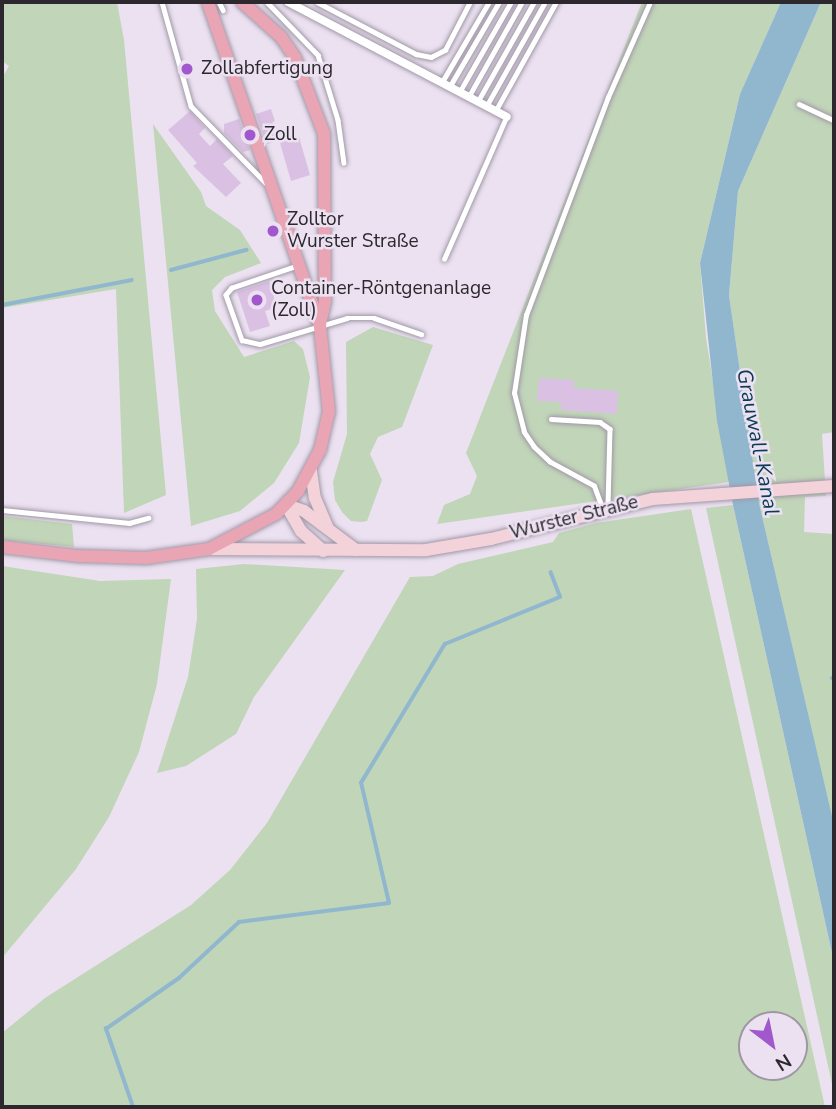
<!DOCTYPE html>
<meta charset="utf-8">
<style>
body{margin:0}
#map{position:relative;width:836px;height:1109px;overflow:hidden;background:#ebe1f1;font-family:"Nunito Sans",sans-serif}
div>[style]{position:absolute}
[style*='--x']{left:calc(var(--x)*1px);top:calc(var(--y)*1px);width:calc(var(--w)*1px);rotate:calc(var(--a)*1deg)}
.green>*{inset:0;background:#c1d5b8}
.water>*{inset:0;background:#91b7cf}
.stream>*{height:3.5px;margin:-1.75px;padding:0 1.75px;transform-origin:1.75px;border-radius:1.75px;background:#91b7cf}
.building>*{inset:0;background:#dac1e3}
.roads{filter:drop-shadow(0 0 2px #a198a7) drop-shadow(0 0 2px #a198a7)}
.service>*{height:4.5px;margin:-2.25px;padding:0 2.25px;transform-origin:2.25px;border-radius:2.25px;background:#fff}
.minor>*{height:8px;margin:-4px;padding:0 4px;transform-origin:4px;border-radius:4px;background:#fff}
.secondary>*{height:12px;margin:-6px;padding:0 6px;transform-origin:6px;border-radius:6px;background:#f4d2da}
.primary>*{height:12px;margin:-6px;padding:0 6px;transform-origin:6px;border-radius:6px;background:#e9a5b4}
.dots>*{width:19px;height:19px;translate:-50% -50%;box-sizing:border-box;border:4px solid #ebe1f1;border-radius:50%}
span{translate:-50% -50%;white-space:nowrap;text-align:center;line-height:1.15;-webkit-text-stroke:5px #ebe1f1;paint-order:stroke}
.poi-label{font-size:19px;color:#2c282e}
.left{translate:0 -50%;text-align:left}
.street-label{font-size:19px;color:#2c282e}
.water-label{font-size:21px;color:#093b54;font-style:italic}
.frame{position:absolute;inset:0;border:4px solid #2c282e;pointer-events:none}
.north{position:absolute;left:738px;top:1011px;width:70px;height:70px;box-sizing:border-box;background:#ebe1f1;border:2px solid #9f97a3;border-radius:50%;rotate:148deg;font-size:19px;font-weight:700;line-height:28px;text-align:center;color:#2c282e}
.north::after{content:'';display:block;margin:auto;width:24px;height:32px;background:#a058cc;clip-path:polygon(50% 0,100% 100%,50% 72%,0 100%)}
</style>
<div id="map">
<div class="green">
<i style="clip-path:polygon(2px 2px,117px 2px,124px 40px,166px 495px,124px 513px,116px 289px,2px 308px,2px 78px,9px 66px,2px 61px)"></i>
<i style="clip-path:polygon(642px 2px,781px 2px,740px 94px,700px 263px,706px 338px,729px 482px,437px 524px,444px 505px,470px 494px,477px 476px,466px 453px)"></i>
<i style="clip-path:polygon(821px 2px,834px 2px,834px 432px,822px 434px,826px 496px,805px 497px,804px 532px,834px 534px,834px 829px,759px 503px,729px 295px,738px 191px)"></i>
<i style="clip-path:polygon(153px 124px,201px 192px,206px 206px,240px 230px,261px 263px,225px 277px,212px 290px,215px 311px,244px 357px,294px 341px,303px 349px,310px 377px,299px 443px,274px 483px,240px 511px,191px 526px)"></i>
<i style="clip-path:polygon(373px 327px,433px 345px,402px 427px,378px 437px,370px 454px,382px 480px,367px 521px,362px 522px,351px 521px,342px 512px,335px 500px,333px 482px,347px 434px,346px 342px)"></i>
<i style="clip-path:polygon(733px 505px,834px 962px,834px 1093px,706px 508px)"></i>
<i style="clip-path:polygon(evenodd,691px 509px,825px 1107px,2px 1107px,2px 1033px,45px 998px,191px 905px,230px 870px,267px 823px,410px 577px,433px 576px,458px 564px,553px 542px,559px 533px,596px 523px,691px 509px,752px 1025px,794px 1025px,794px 1067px,752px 1067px,752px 1025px)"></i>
<i style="clip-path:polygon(2px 516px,72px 524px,74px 547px,2px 540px)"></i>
<i style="clip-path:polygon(244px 564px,345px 570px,254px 697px,236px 734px,186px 766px,157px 773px,188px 677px,197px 619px,196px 569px)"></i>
<i style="clip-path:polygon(2px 566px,100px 581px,171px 579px,157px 684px,139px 752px,109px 817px,76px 869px,2px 958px)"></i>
</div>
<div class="water">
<i style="clip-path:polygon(781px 2px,821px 2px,738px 191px,729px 295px,759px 503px,834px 825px,834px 962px,733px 505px,717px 421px,700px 263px,740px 94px)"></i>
</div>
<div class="stream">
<i style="--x:171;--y:270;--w:78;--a:-14.9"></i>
<i style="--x:2;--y:305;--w:132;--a:-10.9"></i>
<i style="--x:832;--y:678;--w:2;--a:0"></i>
<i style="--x:133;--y:1107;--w:83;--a:-109.1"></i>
<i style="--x:106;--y:1029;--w:89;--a:-34.9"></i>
<i style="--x:179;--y:978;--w:82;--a:-43"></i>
<i style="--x:239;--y:922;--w:151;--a:-7.2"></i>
<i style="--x:389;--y:903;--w:123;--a:-103.1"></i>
<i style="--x:361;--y:783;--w:162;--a:-58.9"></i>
<i style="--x:445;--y:644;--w:124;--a:-22.2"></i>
<i style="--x:560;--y:597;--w:26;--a:-111"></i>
</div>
<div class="building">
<i style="clip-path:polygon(271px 109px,281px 140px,267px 144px,256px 114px)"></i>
<i style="clip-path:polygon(190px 111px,205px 128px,199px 134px,210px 146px,217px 139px,233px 156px,223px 164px,241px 183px,226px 197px,193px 166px,197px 163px,168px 130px)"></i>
<i style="clip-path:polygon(239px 119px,250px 150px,243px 152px,224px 133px,224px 124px)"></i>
<i style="clip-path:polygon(299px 137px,310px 175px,291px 181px,280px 143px)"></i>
<i style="clip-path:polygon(269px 281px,277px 307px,265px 311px,270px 326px,250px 332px,237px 292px)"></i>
<i style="clip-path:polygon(539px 378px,574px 380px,574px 388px,618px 391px,617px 414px,561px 410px,561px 402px,537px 401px)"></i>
</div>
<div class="roads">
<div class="service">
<i style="--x:162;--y:2;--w:108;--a:74.4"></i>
<i style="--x:191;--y:106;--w:107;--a:45.8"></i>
<i style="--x:219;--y:2;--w:9;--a:63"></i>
<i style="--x:267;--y:2;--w:74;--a:46.1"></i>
<i style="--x:318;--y:55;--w:68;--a:72.9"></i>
<i style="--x:338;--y:120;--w:43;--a:82.1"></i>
<i style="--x:317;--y:2;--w:112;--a:27.7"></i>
<i style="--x:416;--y:54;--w:15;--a:11"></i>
<i style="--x:431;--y:57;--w:16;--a:-27"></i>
<i style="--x:445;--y:50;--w:54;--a:-62.5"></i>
<i style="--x:442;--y:82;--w:93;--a:-59.6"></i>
<i style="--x:450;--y:86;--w:97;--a:-59.7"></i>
<i style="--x:460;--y:91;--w:103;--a:-60.2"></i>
<i style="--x:469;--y:96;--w:108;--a:-60.6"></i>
<i style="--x:478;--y:101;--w:114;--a:-60.5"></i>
<i style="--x:799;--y:104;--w:38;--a:25"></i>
<i style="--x:487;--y:105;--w:118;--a:-60.6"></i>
<i style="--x:496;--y:110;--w:124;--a:-60.9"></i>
<i style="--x:444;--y:259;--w:154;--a:-66.3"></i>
<i style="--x:297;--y:266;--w:69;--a:161.3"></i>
<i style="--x:232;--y:288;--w:9;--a:131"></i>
<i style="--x:226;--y:295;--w:48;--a:70.4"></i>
<i style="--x:242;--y:340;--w:18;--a:13"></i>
<i style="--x:260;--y:344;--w:91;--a:-16.6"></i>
<i style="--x:347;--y:318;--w:27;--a:0"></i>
<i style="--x:374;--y:318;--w:50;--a:18.8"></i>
<i style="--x:551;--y:419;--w:49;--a:3.5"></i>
<i style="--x:600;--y:422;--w:12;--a:35"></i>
<i style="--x:610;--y:429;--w:78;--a:91.5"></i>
<i style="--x:602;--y:508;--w:23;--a:-110"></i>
<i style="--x:594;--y:486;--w:50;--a:-151.4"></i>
<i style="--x:550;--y:462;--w:22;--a:-137"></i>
<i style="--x:534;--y:447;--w:18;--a:-124"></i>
<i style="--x:524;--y:432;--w:40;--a:-104.4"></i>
<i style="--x:514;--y:393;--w:79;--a:-81.3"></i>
<i style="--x:526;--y:315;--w:233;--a:-69.4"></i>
<i style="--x:608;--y:97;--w:104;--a:-66.1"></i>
<i style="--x:2;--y:510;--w:128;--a:5.8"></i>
<i style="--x:129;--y:523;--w:20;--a:-15"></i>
</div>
<div class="minor">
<i style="--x:288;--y:2;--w:247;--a:27.7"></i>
</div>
<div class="secondary">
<i style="--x:311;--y:471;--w:27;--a:82"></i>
<i style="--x:315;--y:498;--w:33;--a:67"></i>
<i style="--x:286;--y:505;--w:19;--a:18"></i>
<i style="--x:304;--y:511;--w:65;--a:36.9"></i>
<i style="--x:286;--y:505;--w:30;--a:60"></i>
<i style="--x:301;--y:531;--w:30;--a:42"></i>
<i style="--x:209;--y:549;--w:217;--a:0.3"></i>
<i style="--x:426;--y:550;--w:66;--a:-9.6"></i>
<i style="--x:491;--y:539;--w:167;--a:-13.9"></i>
<i style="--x:653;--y:499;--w:181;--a:-4.1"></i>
</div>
<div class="primary">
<i style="--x:242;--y:2;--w:52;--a:41.9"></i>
<i style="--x:281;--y:37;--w:25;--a:56"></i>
<i style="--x:295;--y:58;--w:81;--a:69.1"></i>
<i style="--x:324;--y:134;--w:167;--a:89.7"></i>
<i style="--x:325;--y:301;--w:25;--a:102"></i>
<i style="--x:2;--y:547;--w:77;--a:6.8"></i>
<i style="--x:78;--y:556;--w:68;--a:1.7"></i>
<i style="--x:146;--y:558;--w:64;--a:-8.1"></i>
<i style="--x:209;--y:549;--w:76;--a:-27.6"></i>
<i style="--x:276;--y:514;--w:32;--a:-46"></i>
<i style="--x:298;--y:491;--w:47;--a:-61.8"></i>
<i style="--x:320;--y:450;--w:39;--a:-77"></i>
<i style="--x:329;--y:412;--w:86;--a:-96"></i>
<i style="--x:320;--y:326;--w:343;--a:-109.1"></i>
</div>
</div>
<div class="dots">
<i style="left:187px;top:69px;background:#a058cc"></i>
<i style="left:250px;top:135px;background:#a058cc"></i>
<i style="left:273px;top:231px;background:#a058cc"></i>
<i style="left:257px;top:300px;background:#a058cc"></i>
</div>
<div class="poi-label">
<span class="left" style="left:201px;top:69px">Zollabfertigung</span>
<span class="left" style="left:264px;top:135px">Zoll</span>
<span class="left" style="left:287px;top:231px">Zolltor<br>Wurster Straße</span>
<span class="left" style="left:271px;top:300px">Container-Röntgenanlage<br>(Zoll)</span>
</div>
<div class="street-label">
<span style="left:574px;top:518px;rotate:-14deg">Wurster Straße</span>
</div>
<div class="water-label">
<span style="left:758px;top:442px;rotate:79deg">Grauwall-Kanal</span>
</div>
<div class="frame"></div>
<div class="north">N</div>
</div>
